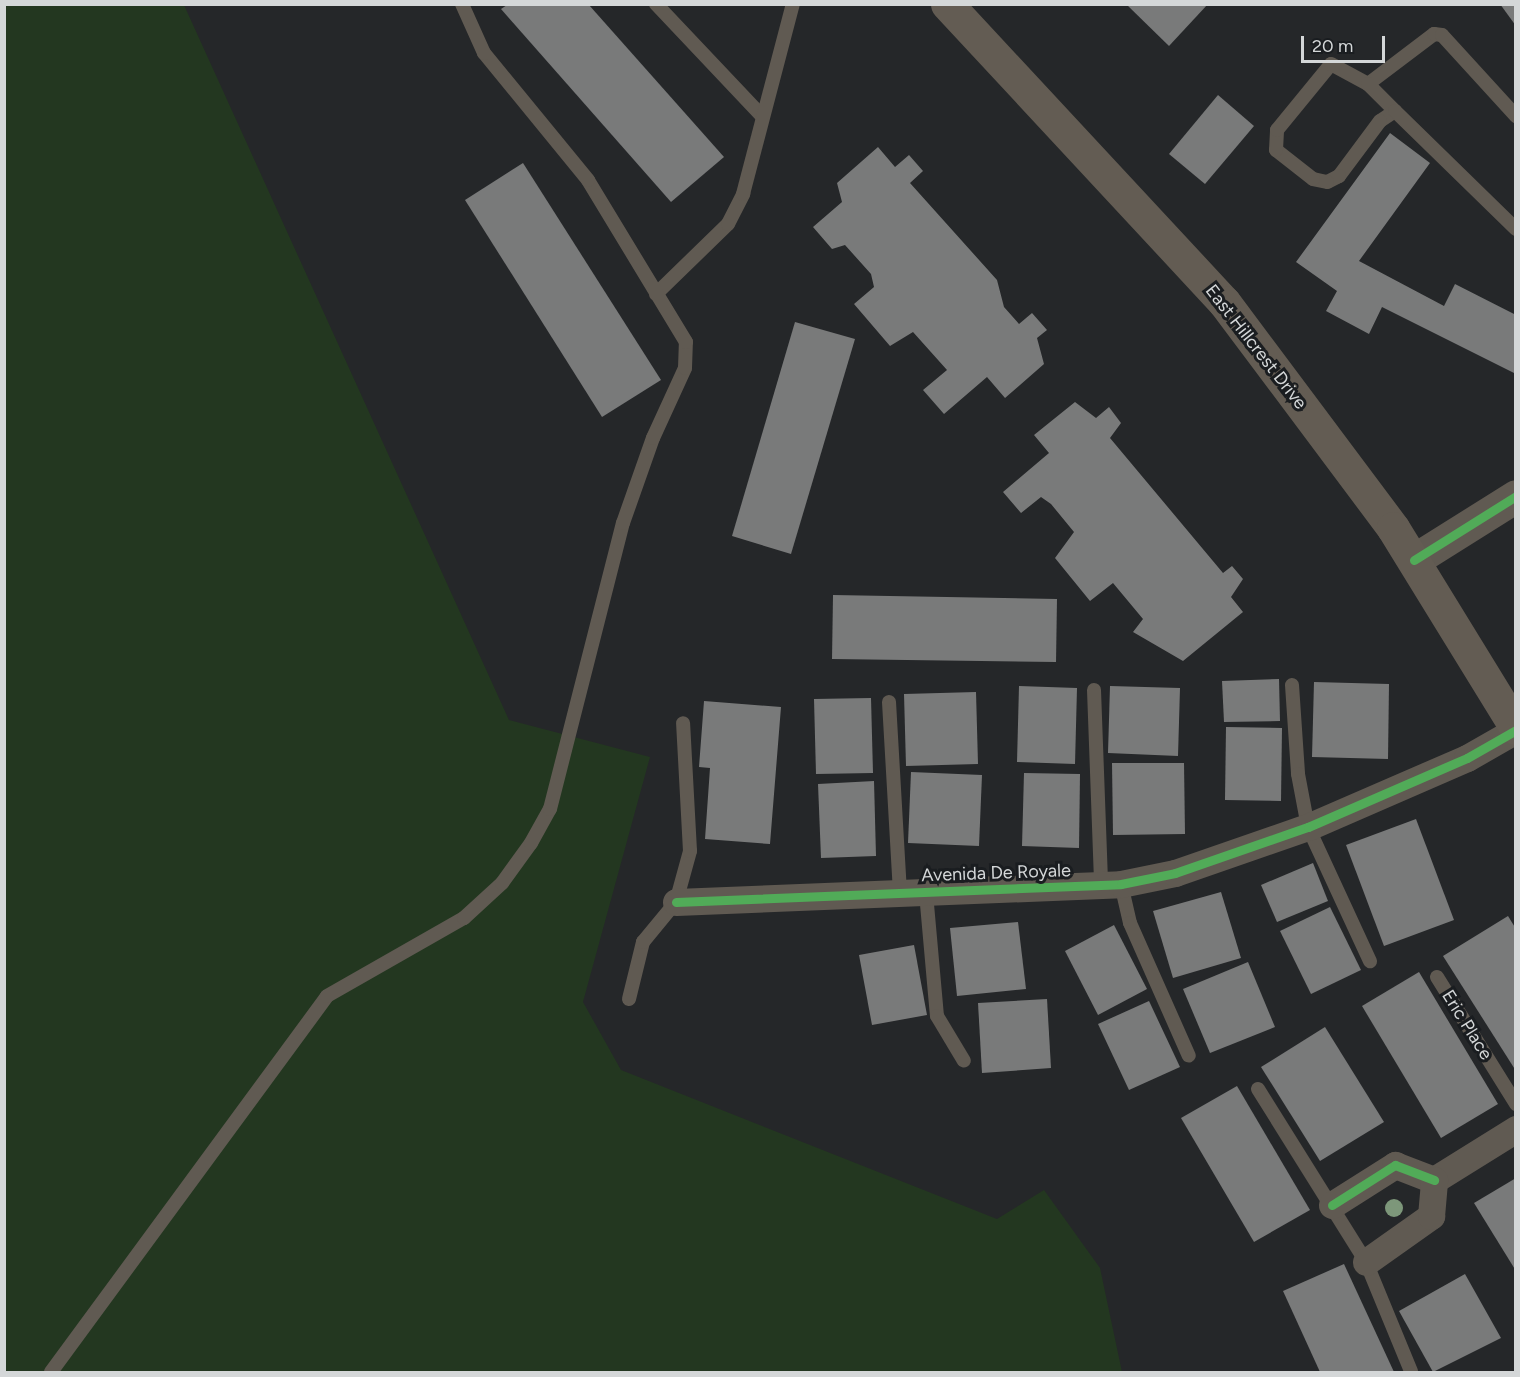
<!DOCTYPE html>
<style>
body{margin:0}
#map{position:relative;width:1520px;height:1377px;overflow:hidden;background:#252729;font-family:Figtree,sans-serif}
div>[style]{position:absolute}
[style*='--x']{left:calc(var(--x)*1px);top:calc(var(--y)*1px);width:calc(var(--w)*1px);rotate:calc(var(--a)*1deg)}
.green>*{inset:0;background:#233720}
.building>*{inset:0;background:#797a7a}
.service>*{height:14px;margin:-7px;padding:0 7px;transform-origin:7px;border-radius:7px;background:#605a52}
.minor>*{height:27px;margin:-13.5px;padding:0 13.5px;transform-origin:13.5px;border-radius:13.5px;background:#605a52}
.tertiary>*{height:33px;margin:-16.5px;padding:0 16.5px;transform-origin:16.5px;border-radius:16.5px;background:#605a52}
.secondary>*{height:33px;margin:-16.5px;padding:0 16.5px;transform-origin:16.5px;border-radius:16.5px;background:#635c53}
.cycleway>*{height:9px;margin:-4.5px;padding:0 4.5px;transform-origin:4.5px;border-radius:4.5px;background:#51ab58}
.trees>*{width:18px;height:18px;margin:-9px;border-radius:50%;background:#7d977a}
span{translate:-50% -50%;white-space:nowrap;text-align:center;line-height:1.15;-webkit-text-stroke:6px #1a1d20;paint-order:stroke}
.street-label{font-size:18px;color:#d4d7d8}
.frame{position:absolute;inset:0;border:6px solid #d4d7d8;pointer-events:none}
.scale{position:absolute;left:1301px;top:36px;width:84px;height:27px;box-sizing:border-box;border:3px solid #d4d7d8;border-top:0;padding-left:8px;font-size:18px;line-height:21px;white-space:nowrap;color:#d4d7d8;-webkit-text-stroke:4px #1a1d20;paint-order:stroke}
</style>
<div id="map">
<div class="green">
<i style="clip-path:polygon(5px 5px,184px 5px,509px 720px,650px 757px,583px 1002px,621px 1070px,997px 1219px,1044px 1190px,1100px 1268px,1122px 1372px,5px 1372px)"></i>
</div>
<div class="building">
<i style="clip-path:polygon(1126px 4px,1208px 4px,1169px 46px)"></i>
<i style="clip-path:polygon(1500px 4px,1516px 4px,1516px 26px)"></i>
<i style="clip-path:polygon(507px 5px,589px 5px,724px 157px,671px 202px,501px 9px)"></i>
<i style="clip-path:polygon(1218px 95px,1254px 126px,1205px 184px,1169px 154px)"></i>
<i style="clip-path:polygon(1390px 133px,1430px 163px,1359px 261px,1444px 306px,1455px 284px,1516px 315px,1516px 374px,1382px 307px,1369px 334px,1326px 311px,1337px 291px,1296px 262px)"></i>
<i style="clip-path:polygon(878px 147px,895px 167px,909px 155px,923px 171px,910px 183px,997px 280px,1004px 307px,1019px 324px,1032px 313px,1047px 330px,1037px 338px,1044px 364px,1005px 398px,987px 377px,944px 414px,923px 390px,947px 370px,913px 332px,890px 346px,854px 304px,874px 287px,871px 274px,845px 245px,832px 249px,813px 227px,842px 202px,837px 183px)"></i>
<i style="clip-path:polygon(523px 163px,661px 380px,602px 417px,465px 200px)"></i>
<i style="clip-path:polygon(795px 322px,855px 339px,791px 554px,732px 536px)"></i>
<i style="clip-path:polygon(1075px 402px,1096px 418px,1109px 407px,1121px 423px,1110px 438px,1223px 573px,1232px 566px,1243px 579px,1231px 597px,1243px 612px,1183px 661px,1133px 632px,1143px 619px,1113px 583px,1090px 601px,1055px 558px,1074px 532px,1051px 504px,1041px 497px,1021px 513px,1003px 492px,1049px 453px,1034px 435px)"></i>
<i style="clip-path:polygon(833px 595px,1057px 599px,1056px 662px,832px 659px)"></i>
<i style="clip-path:polygon(1279px 679px,1280px 721px,1224px 722px,1222px 681px)"></i>
<i style="clip-path:polygon(1314px 682px,1389px 684px,1388px 759px,1312px 757px)"></i>
<i style="clip-path:polygon(1019px 686px,1077px 688px,1075px 764px,1017px 762px)"></i>
<i style="clip-path:polygon(1110px 686px,1180px 688px,1178px 756px,1108px 753px)"></i>
<i style="clip-path:polygon(976px 692px,978px 764px,906px 766px,904px 694px)"></i>
<i style="clip-path:polygon(871px 698px,873px 773px,816px 774px,814px 699px)"></i>
<i style="clip-path:polygon(704px 701px,781px 707px,770px 844px,705px 839px,710px 768px,699px 767px)"></i>
<i style="clip-path:polygon(1226px 727px,1282px 728px,1281px 801px,1225px 800px)"></i>
<i style="clip-path:polygon(1112px 763px,1184px 763px,1185px 834px,1113px 835px)"></i>
<i style="clip-path:polygon(911px 772px,982px 775px,979px 846px,908px 843px)"></i>
<i style="clip-path:polygon(1024px 773px,1080px 774px,1079px 848px,1022px 846px)"></i>
<i style="clip-path:polygon(874px 781px,876px 856px,821px 858px,818px 784px)"></i>
<i style="clip-path:polygon(1416px 819px,1454px 920px,1384px 946px,1346px 845px)"></i>
<i style="clip-path:polygon(1313px 863px,1328px 901px,1277px 922px,1261px 885px)"></i>
<i style="clip-path:polygon(1221px 892px,1241px 958px,1173px 978px,1153px 911px)"></i>
<i style="clip-path:polygon(1330px 907px,1361px 970px,1311px 994px,1280px 931px)"></i>
<i style="clip-path:polygon(1508px 916px,1516px 929px,1516px 1071px,1443px 956px)"></i>
<i style="clip-path:polygon(1018px 922px,1026px 989px,957px 996px,950px 928px)"></i>
<i style="clip-path:polygon(1114px 925px,1147px 989px,1098px 1015px,1065px 951px)"></i>
<i style="clip-path:polygon(914px 945px,927px 1015px,872px 1025px,859px 955px)"></i>
<i style="clip-path:polygon(1248px 962px,1275px 1027px,1210px 1053px,1183px 989px)"></i>
<i style="clip-path:polygon(1419px 972px,1498px 1104px,1441px 1138px,1362px 1006px)"></i>
<i style="clip-path:polygon(1047px 999px,1051px 1068px,982px 1073px,978px 1003px)"></i>
<i style="clip-path:polygon(1149px 1001px,1180px 1067px,1129px 1090px,1098px 1024px)"></i>
<i style="clip-path:polygon(1325px 1027px,1384px 1122px,1320px 1161px,1261px 1067px)"></i>
<i style="clip-path:polygon(1237px 1086px,1310px 1210px,1254px 1242px,1181px 1118px)"></i>
<i style="clip-path:polygon(1516px 1178px,1516px 1271px,1474px 1203px)"></i>
<i style="clip-path:polygon(1344px 1264px,1394px 1372px,1320px 1372px,1283px 1291px)"></i>
<i style="clip-path:polygon(1465px 1274px,1501px 1338px,1433px 1372px,1399px 1311px)"></i>
</div>
<div class="service">
<i style="--x:656;--y:4;--w:154;--a:46.6"></i>
<i style="--x:1368;--y:84;--w:83;--a:-37.1"></i>
<i style="--x:1434;--y:34;--w:8;--a:7"></i>
<i style="--x:1442;--y:35;--w:110;--a:47.6"></i>
<i style="--x:1395;--y:111;--w:18;--a:146"></i>
<i style="--x:1380;--y:121;--w:69;--a:126.7"></i>
<i style="--x:1339;--y:176;--w:13;--a:153"></i>
<i style="--x:1327;--y:182;--w:14;--a:-168"></i>
<i style="--x:1313;--y:179;--w:47;--a:-141.9"></i>
<i style="--x:1276;--y:150;--w:20;--a:-87"></i>
<i style="--x:1277;--y:130;--w:85;--a:-50.7"></i>
<i style="--x:1331;--y:64;--w:42;--a:28.4"></i>
<i style="--x:1368;--y:84;--w:38;--a:45"></i>
<i style="--x:1395;--y:111;--w:169;--a:44.3"></i>
<i style="--x:656;--y:294;--w:100;--a:-44.2"></i>
<i style="--x:728;--y:224;--w:34;--a:-63"></i>
<i style="--x:743;--y:194;--w:196;--a:-75.3"></i>
<i style="--x:1292;--y:685;--w:89;--a:86.1"></i>
<i style="--x:1298;--y:774;--w:54;--a:79.3"></i>
<i style="--x:1308;--y:827;--w:148;--a:65.2"></i>
<i style="--x:1094;--y:690;--w:195;--a:87.9"></i>
<i style="--x:889;--y:702;--w:191;--a:86.7"></i>
<i style="--x:1121;--y:884;--w:40;--a:77"></i>
<i style="--x:1130;--y:923;--w:145;--a:66.1"></i>
<i style="--x:926;--y:893;--w:123;--a:84.9"></i>
<i style="--x:937;--y:1016;--w:52;--a:59"></i>
<i style="--x:1437;--y:977;--w:150;--a:58.1"></i>
<i style="--x:629;--y:999;--w:59;--a:-76.2"></i>
<i style="--x:643;--y:942;--w:52;--a:-50.5"></i>
<i style="--x:676;--y:902;--w:53;--a:-74.6"></i>
<i style="--x:690;--y:851;--w:128;--a:-93.1"></i>
<i style="--x:1258;--y:1089;--w:204;--a:58"></i>
<i style="--x:1366;--y:1262;--w:118;--a:67.6"></i>
<i style="--x:51;--y:1372;--w:466;--a:-53.7"></i>
<i style="--x:327;--y:996;--w:158;--a:-29.7"></i>
<i style="--x:464;--y:918;--w:52;--a:-42.6"></i>
<i style="--x:502;--y:883;--w:49;--a:-54.1"></i>
<i style="--x:531;--y:843;--w:39;--a:-61"></i>
<i style="--x:550;--y:809;--w:295;--a:-75.7"></i>
<i style="--x:623;--y:523;--w:90;--a:-70.6"></i>
<i style="--x:653;--y:438;--w:77;--a:-65.4"></i>
<i style="--x:685;--y:368;--w:26;--a:-88"></i>
<i style="--x:686;--y:342;--w:189;--a:-121.2"></i>
<i style="--x:588;--y:180;--w:164;--a:-129.3"></i>
<i style="--x:484;--y:53;--w:54;--a:-114.2"></i>
</div>
<div class="minor">
<i style="--x:676;--y:902;--w:445;--a:-2.3"></i>
<i style="--x:1121;--y:884;--w:55;--a:-11.5"></i>
<i style="--x:1175;--y:873;--w:141;--a:-19.1"></i>
<i style="--x:1308;--y:827;--w:173;--a:-23.5"></i>
<i style="--x:1467;--y:758;--w:56;--a:-29.7"></i>
<i style="--x:1434;--y:1180;--w:97;--a:-31.9"></i>
<i style="--x:1332;--y:1205;--w:75;--a:-32.4"></i>
<i style="--x:1395;--y:1165;--w:42;--a:21"></i>
<i style="--x:1366;--y:1262;--w:80;--a:-35.3"></i>
<i style="--x:1431;--y:1216;--w:36;--a:-85"></i>
</div>
<div class="tertiary">
<i style="--x:1414;--y:560;--w:120;--a:-32.1"></i>
</div>
<div class="secondary">
<i style="--x:947;--y:4;--w:407;--a:47.1"></i>
<i style="--x:1224;--y:302;--w:282;--a:53.2"></i>
<i style="--x:1393;--y:528;--w:235;--a:58.4"></i>
</div>
<div class="cycleway">
<i style="--x:1414;--y:560;--w:120;--a:-32.1"></i>
<i style="--x:676;--y:902;--w:445;--a:-2.3"></i>
<i style="--x:1121;--y:884;--w:55;--a:-11.5"></i>
<i style="--x:1175;--y:873;--w:141;--a:-19.1"></i>
<i style="--x:1308;--y:827;--w:173;--a:-23.5"></i>
<i style="--x:1467;--y:758;--w:56;--a:-29.7"></i>
<i style="--x:1332;--y:1205;--w:75;--a:-32.4"></i>
<i style="--x:1395;--y:1165;--w:42;--a:21"></i>
</div>
<div class="trees">
<i style="left:1394px;top:1208px"></i>
</div>
<div class="street-label">
<span style="left:1256px;top:347px;rotate:52deg">East Hillcrest Drive</span>
<span style="left:996px;top:873px;rotate:-2deg">Avenida De Royale</span>
<span style="left:1467px;top:1025px;rotate:58deg">Eric Place</span>
</div>
<div class="frame"></div>
<div class="scale">20 m</div>
</div>
